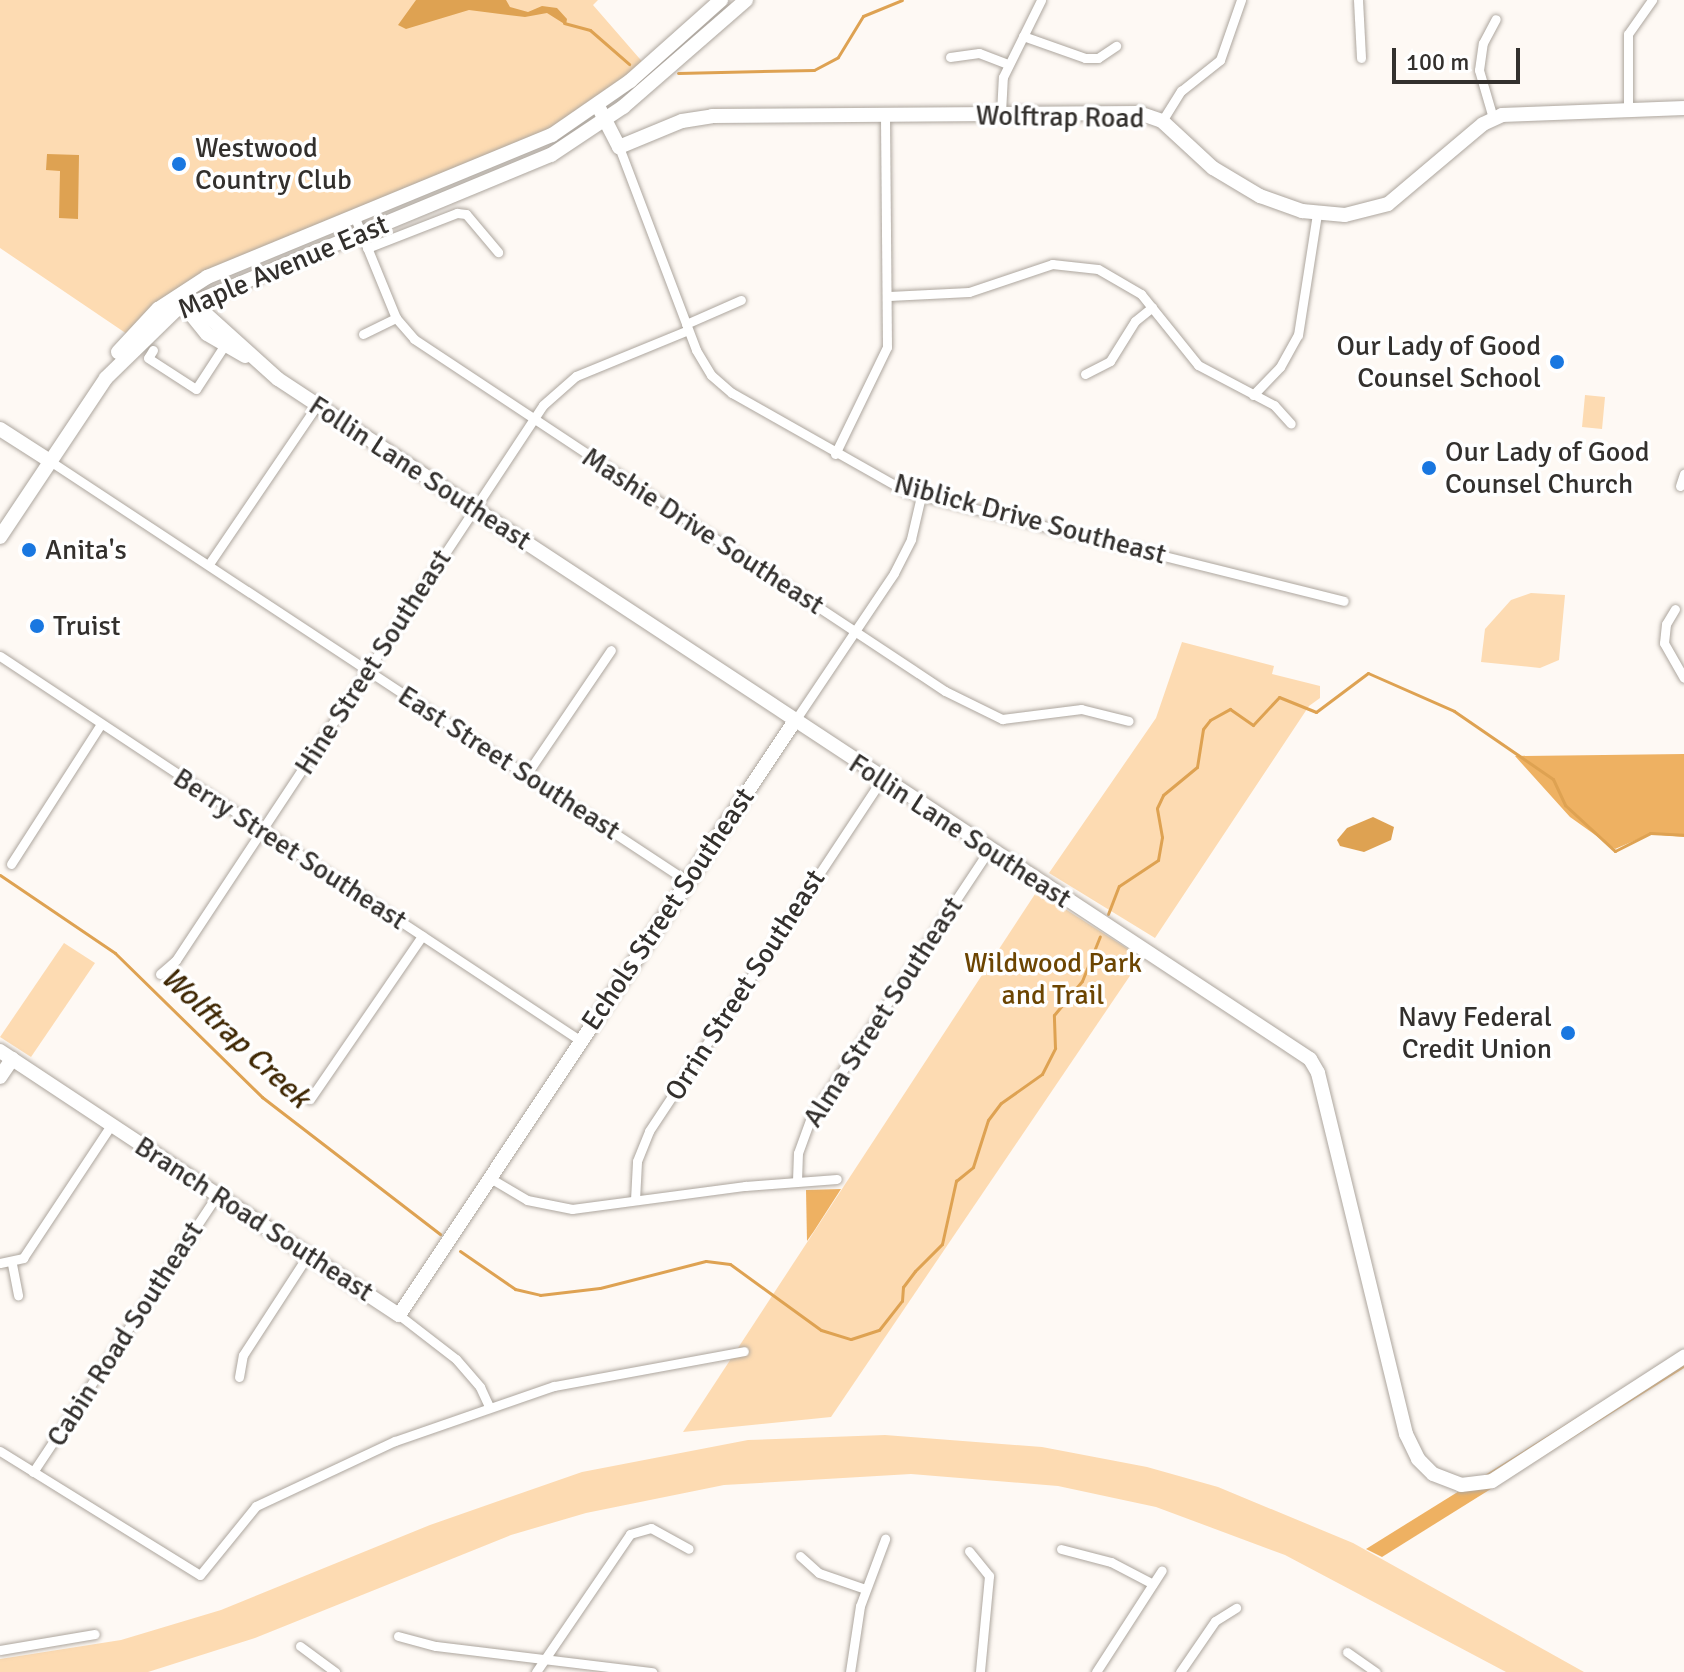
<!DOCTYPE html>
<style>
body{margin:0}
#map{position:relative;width:1684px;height:1672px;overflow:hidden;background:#fef9f4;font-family:Signika,sans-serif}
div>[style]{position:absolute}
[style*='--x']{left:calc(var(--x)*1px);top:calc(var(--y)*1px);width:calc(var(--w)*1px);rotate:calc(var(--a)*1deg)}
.green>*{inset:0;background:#fddbb2}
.forest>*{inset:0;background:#eeb162}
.water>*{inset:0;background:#dea252}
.stream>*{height:3px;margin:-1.5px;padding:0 1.5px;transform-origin:1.5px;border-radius:1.5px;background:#dea252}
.roads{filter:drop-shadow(0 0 2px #ada69e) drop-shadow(0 0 2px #ada69e)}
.street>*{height:9px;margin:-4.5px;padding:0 4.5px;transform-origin:4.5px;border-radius:4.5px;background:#fff}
.secondary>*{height:14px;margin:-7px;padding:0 7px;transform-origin:7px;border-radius:7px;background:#fff}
.primary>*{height:14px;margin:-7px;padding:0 7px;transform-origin:7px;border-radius:7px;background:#fff}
.dots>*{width:22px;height:22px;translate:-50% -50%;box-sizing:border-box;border:4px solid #fff;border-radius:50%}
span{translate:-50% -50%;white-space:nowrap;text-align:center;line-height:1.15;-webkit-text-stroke:7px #fff;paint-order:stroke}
.street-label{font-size:28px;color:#33302d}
.poi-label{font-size:28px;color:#33302d}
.left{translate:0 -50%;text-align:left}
.right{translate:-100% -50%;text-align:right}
.park-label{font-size:28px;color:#6c4502}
.water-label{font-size:30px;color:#3f2703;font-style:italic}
.scale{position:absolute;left:1392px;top:48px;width:128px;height:36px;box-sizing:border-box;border:4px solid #33302d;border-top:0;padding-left:10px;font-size:24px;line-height:28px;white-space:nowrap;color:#33302d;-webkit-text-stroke:6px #fff;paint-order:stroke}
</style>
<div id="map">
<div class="green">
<i style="clip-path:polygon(0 0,598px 0,593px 5px,646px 66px,574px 122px,230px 267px,130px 336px,0 248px)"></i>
<i style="clip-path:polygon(1585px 395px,1605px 397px,1602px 429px,1582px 427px)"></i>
<i style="clip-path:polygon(1531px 593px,1565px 595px,1559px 660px,1540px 668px,1481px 662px,1485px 629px,1511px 600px)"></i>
<i style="clip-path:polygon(1182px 642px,1274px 666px,1272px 674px,1320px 686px,1320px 698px,1309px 706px,1155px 938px,1049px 873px,1156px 718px)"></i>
<i style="clip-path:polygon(1037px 891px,1142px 958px,831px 1417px,683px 1432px)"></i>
<i style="clip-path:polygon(64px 943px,95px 963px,31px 1057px,0 1037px)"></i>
<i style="clip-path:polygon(885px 1435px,1042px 1447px,1147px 1467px,1218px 1487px,1353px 1543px,1584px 1672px,1506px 1672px,1285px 1555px,1156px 1507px,1058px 1486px,911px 1474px,724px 1485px,586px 1513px,511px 1535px,255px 1638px,148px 1672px,0 1672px,0 1659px,121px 1640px,221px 1610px,430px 1525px,582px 1472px,748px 1440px)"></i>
</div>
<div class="forest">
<i style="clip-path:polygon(1684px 754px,1684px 837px,1650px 834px,1615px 849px,1570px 817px,1515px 756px)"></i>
<i style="clip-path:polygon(841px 1189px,814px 1231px,807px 1241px,806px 1190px)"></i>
<i style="clip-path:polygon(1684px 1351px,1684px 1368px,1382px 1557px,1366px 1549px)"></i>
</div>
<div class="water">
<i style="clip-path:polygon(416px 0,506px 0,510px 7px,528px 12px,542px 6px,557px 8px,567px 19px,566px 25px,547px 13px,525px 17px,469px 10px,406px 29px,398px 25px)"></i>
<i style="clip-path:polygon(47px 154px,79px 155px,78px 219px,59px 218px,60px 171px,46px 170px)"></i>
<i style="clip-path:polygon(1373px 817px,1394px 827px,1391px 840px,1364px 852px,1340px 846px,1337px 840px,1347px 828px)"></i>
</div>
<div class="stream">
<i style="--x:564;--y:23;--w:27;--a:15"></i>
<i style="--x:590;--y:30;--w:52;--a:41.1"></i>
<i style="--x:678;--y:73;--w:136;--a:-1.3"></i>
<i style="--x:814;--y:70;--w:27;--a:-28"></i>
<i style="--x:838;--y:57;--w:48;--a:-58.6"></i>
<i style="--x:863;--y:16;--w:42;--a:-22.3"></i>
<i style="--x:0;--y:875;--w:139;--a:34.1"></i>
<i style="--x:115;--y:953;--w:206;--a:44.4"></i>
<i style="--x:262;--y:1097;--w:225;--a:37.6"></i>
<i style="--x:1108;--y:914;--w:30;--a:-69"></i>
<i style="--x:1119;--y:886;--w:47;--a:-33.7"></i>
<i style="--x:1158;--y:860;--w:23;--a:-80"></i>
<i style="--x:1162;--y:837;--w:29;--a:-100"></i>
<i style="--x:1157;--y:808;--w:14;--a:-65"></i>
<i style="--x:1163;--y:795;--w:44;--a:-39.5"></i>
<i style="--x:1197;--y:767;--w:38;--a:-81"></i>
<i style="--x:1203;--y:729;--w:11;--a:-52"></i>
<i style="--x:1210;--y:720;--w:23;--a:-29"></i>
<i style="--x:1230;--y:709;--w:28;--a:35"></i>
<i style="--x:1253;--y:725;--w:38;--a:-47"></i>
<i style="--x:1279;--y:697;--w:40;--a:22"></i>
<i style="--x:1316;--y:712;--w:65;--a:-36.9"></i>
<i style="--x:1368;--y:673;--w:94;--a:23.8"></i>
<i style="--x:1454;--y:711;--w:120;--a:34.5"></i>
<i style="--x:1553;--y:779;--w:29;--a:65"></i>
<i style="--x:1565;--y:805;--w:68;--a:42.6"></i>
<i style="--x:1615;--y:851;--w:39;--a:-27"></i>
<i style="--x:1650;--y:833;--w:34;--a:3"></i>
<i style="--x:460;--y:1251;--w:67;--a:34.6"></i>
<i style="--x:515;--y:1289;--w:26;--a:13"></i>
<i style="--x:540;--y:1295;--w:60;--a:-6.7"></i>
<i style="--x:600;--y:1288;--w:109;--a:-14.3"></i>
<i style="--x:706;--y:1261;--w:24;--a:7"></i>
<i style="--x:730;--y:1264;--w:112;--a:36"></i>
<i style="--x:821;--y:1330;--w:31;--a:17"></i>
<i style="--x:851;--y:1339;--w:29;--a:-18"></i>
<i style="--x:879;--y:1330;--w:37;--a:-52"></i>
<i style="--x:902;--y:1301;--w:14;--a:-86"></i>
<i style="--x:903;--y:1287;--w:20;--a:-53"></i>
<i style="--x:915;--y:1271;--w:38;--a:-45"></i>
<i style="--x:942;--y:1244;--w:65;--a:-77.5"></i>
<i style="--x:956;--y:1181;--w:22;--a:-39"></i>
<i style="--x:973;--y:1167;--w:49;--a:-72.3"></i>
<i style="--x:988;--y:1120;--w:21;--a:-53"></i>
<i style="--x:1001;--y:1103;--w:50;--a:-35.3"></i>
<i style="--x:1042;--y:1074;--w:29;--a:-63"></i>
<i style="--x:1055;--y:1048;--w:33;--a:-92"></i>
<i style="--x:1054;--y:1015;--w:44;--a:-50.5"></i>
<i style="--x:1082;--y:981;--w:48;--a:-68.2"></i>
</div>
<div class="roads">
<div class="street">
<i style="--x:1358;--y:0;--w:58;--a:87"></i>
<i style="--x:1023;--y:36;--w:66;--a:19.5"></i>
<i style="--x:1085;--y:58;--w:13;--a:0"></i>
<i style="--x:1098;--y:58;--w:22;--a:-34"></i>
<i style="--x:950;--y:57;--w:29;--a:-8"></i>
<i style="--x:979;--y:53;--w:30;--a:21"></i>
<i style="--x:1628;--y:109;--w:75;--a:-90"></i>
<i style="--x:1628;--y:34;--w:42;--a:-54.8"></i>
<i style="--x:1001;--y:113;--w:36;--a:-87"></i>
<i style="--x:1003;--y:77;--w:86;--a:-63.7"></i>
<i style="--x:1493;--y:118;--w:50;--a:-106.3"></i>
<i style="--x:1479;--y:70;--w:27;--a:-82"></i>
<i style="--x:1483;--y:43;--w:27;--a:-62"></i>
<i style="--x:1162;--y:121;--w:36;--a:-58"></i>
<i style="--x:1181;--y:91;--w:50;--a:-38.5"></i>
<i style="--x:1220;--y:60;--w:64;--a:-70.7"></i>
<i style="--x:619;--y:147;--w:217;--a:69.2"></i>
<i style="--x:696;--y:350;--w:29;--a:59"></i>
<i style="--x:711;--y:375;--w:28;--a:41"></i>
<i style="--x:732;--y:393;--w:201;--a:29.5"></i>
<i style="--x:907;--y:492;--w:450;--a:14"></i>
<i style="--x:355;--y:218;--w:108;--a:67.7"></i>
<i style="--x:396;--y:318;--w:28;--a:49"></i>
<i style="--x:414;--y:339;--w:637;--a:33.54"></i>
<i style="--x:945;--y:691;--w:64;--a:26.2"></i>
<i style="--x:1002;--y:719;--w:80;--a:-7.2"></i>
<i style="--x:1081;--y:709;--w:49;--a:14"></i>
<i style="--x:367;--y:248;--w:97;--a:-21.3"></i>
<i style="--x:457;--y:213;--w:9;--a:6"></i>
<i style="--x:466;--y:214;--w:50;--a:49.9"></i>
<i style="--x:889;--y:296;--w:80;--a:-2.9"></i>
<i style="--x:969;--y:292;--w:88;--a:-18.6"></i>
<i style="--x:1052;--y:264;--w:46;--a:6.2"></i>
<i style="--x:1098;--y:269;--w:50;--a:30.2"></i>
<i style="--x:1141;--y:294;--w:91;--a:51.2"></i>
<i style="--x:1198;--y:365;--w:86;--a:27.8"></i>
<i style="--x:1274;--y:405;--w:25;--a:48"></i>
<i style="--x:686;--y:324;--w:60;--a:-23.6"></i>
<i style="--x:363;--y:334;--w:37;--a:-26"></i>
<i style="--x:153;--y:350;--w:9;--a:122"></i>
<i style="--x:148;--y:358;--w:57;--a:32.9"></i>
<i style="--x:196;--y:389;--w:51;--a:-56.9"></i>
<i style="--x:1085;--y:374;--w:28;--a:-27"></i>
<i style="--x:1110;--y:361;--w:47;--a:-58"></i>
<i style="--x:1135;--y:321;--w:22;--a:-39"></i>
<i style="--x:1253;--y:395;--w:39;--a:-46"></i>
<i style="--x:1280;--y:367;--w:37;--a:-61"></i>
<i style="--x:1298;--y:335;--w:123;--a:-81.1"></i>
<i style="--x:835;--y:454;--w:119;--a:-64.1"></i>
<i style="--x:887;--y:347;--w:230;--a:-90.5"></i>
<i style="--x:50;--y:461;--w:763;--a:33.4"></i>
<i style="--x:1680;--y:486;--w:13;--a:-72"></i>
<i style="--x:209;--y:564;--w:192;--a:-55.8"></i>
<i style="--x:1675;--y:609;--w:17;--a:121"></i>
<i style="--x:1666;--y:624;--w:19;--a:96"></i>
<i style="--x:1664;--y:643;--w:40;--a:60.3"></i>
<i style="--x:0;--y:656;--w:697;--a:33.53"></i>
<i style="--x:794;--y:722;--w:179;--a:-56.1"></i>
<i style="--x:894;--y:573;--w:38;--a:-63"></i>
<i style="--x:911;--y:539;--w:44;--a:-76.9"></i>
<i style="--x:526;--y:775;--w:151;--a:-55.8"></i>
<i style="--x:11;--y:864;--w:166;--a:-57.3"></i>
<i style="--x:160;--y:974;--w:21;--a:-41"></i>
<i style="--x:176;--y:960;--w:665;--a:-56.52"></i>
<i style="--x:543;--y:405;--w:44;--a:-41.3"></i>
<i style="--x:576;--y:376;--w:121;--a:-22.3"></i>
<i style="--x:310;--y:1099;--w:198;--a:-55.5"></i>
<i style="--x:490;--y:1178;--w:43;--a:30.7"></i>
<i style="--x:527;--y:1200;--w:46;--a:11.3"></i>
<i style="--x:572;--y:1209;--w:175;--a:-7.6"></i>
<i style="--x:745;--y:1186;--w:92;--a:-4.4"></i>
<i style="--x:797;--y:1181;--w:28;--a:-88"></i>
<i style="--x:798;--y:1153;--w:37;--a:-70"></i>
<i style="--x:811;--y:1118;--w:322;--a:-56.4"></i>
<i style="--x:635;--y:1200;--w:39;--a:-87"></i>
<i style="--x:637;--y:1161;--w:32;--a:-68"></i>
<i style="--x:649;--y:1131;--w:422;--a:-56.5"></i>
<i style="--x:0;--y:1263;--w:24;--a:-12"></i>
<i style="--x:23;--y:1258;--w:159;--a:-56.5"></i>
<i style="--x:12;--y:1264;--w:32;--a:79"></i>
<i style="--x:399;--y:1315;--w:72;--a:37.7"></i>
<i style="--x:456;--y:1359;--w:37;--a:49"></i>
<i style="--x:480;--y:1387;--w:21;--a:65"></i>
<i style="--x:239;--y:1377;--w:22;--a:-80"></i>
<i style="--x:243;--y:1355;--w:119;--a:-57"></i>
<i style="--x:0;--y:1451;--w:235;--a:31.8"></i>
<i style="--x:200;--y:1575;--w:89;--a:-50.9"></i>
<i style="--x:256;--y:1506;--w:153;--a:-25.1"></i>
<i style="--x:395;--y:1441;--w:168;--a:-19.1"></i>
<i style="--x:554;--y:1386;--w:193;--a:-10.4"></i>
<i style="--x:33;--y:1472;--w:333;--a:-56.4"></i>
<i style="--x:1061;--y:1549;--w:52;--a:14.6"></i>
<i style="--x:1111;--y:1562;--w:47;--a:27.6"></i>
<i style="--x:969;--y:1551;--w:32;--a:51"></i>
<i style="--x:989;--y:1576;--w:96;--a:95.4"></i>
<i style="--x:800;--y:1556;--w:25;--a:42"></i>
<i style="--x:819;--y:1573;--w:49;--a:19.2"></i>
<i style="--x:398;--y:1636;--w:39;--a:15"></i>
<i style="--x:436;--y:1646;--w:218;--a:6.9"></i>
<i style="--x:300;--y:1646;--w:44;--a:36.6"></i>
<i style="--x:0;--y:1650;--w:96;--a:-9.6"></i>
<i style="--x:1347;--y:1652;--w:35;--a:35"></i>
<i style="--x:536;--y:1672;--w:167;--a:-55.7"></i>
<i style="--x:630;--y:1534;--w:22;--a:-16"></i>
<i style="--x:651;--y:1528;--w:43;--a:28.9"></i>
<i style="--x:850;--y:1672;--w:67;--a:-81.4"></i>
<i style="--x:860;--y:1606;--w:72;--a:-69.5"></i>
<i style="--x:1096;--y:1672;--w:121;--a:-57.1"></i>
<i style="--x:1180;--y:1672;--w:62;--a:-55.5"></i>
<i style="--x:1215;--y:1621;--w:25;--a:-32"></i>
</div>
<div class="secondary">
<i style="--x:600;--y:110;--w:42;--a:62.8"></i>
<i style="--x:619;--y:147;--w:68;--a:-22.4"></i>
<i style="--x:682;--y:121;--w:30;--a:-9"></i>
<i style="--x:712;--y:116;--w:427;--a:-0.4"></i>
<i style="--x:1139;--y:113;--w:24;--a:19"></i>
<i style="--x:1162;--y:121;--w:69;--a:42.7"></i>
<i style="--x:1213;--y:168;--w:55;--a:30.8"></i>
<i style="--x:1260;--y:196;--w:45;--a:19.7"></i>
<i style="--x:1302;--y:211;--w:43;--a:5.3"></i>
<i style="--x:1345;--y:215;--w:44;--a:-14.3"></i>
<i style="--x:1388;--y:204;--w:124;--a:-40.1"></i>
<i style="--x:1483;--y:124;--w:21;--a:-25"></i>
<i style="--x:1502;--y:115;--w:182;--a:-2.2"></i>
<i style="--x:178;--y:298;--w:46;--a:51.1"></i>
<i style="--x:207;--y:334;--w:44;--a:30.1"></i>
<i style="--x:188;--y:298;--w:121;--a:42"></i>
<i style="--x:278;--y:379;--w:1236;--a:33.38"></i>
<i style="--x:1310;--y:1059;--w:16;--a:60"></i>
<i style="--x:1318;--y:1073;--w:372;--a:76.3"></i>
<i style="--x:1406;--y:1434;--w:28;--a:64"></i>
<i style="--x:1418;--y:1459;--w:21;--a:45"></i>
<i style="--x:1433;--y:1474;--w:30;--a:21"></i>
<i style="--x:1461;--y:1485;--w:31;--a:-7"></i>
<i style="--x:1492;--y:1481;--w:229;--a:-32.9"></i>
<i style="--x:0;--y:429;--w:59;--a:32.6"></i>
<i style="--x:0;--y:1051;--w:478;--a:33.5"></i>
<i style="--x:399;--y:1315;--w:713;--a:-56.33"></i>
<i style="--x:0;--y:1077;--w:22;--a:-56"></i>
</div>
<div class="primary">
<i style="--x:118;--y:352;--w:59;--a:-47.1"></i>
<i style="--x:158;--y:309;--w:59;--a:-33.1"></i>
<i style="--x:207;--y:277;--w:373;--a:-22.4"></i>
<i style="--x:552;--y:135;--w:95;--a:-34.7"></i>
<i style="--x:630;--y:81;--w:122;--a:-41.7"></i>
<i style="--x:0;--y:537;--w:191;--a:-56.3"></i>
<i style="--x:106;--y:378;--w:98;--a:-44.2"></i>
<i style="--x:176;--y:310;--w:406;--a:-22.5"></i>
<i style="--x:551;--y:155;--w:87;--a:-33.7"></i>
<i style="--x:623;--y:107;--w:163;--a:-41"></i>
</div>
</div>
<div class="dots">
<i style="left:179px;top:164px;background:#1977e0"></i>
<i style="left:1557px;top:362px;background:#1977e0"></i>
<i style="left:1429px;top:468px;background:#1977e0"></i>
<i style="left:29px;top:550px;background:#1977e0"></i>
<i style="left:37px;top:626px;background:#1977e0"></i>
<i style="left:1568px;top:1033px;background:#1977e0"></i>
</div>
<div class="street-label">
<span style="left:1060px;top:117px;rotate:1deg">Wolftrap Road</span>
<span style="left:283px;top:267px;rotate:-23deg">Maple Avenue East</span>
<span style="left:420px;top:473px;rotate:33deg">Follin Lane Southeast</span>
<span style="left:1030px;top:519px;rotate:15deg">Niblick Drive Southeast</span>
<span style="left:703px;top:531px;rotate:33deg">Mashie Drive Southeast</span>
<span style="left:373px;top:662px;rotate:-57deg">Hine Street Southeast</span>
<span style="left:509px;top:763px;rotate:33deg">East Street Southeast</span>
<span style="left:960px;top:831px;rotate:33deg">Follin Lane Southeast</span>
<span style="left:290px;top:849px;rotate:33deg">Berry Street Southeast</span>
<span style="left:668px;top:909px;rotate:-56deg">Echols Street Southeast</span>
<span style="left:745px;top:985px;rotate:-57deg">Orrin Street Southeast</span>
<span style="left:883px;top:1012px;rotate:-57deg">Alma Street Southeast</span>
<span style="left:254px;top:1219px;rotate:33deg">Branch Road Southeast</span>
<span style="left:125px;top:1334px;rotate:-57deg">Cabin Road Southeast</span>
</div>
<div class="poi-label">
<span class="left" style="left:195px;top:164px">Westwood<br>Country Club</span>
<span class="right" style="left:1541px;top:362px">Our Lady of Good<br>Counsel School</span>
<span class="left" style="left:1445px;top:468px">Our Lady of Good<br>Counsel Church</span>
<span class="left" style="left:45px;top:550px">Anita's</span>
<span class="left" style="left:53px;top:626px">Truist</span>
<span class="right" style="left:1552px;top:1033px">Navy Federal<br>Credit Union</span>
</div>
<div class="park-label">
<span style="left:1053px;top:979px">Wildwood Park<br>and Trail</span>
</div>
<div class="water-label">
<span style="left:235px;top:1038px;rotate:43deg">Wolftrap Creek</span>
</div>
<div class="scale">100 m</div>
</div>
